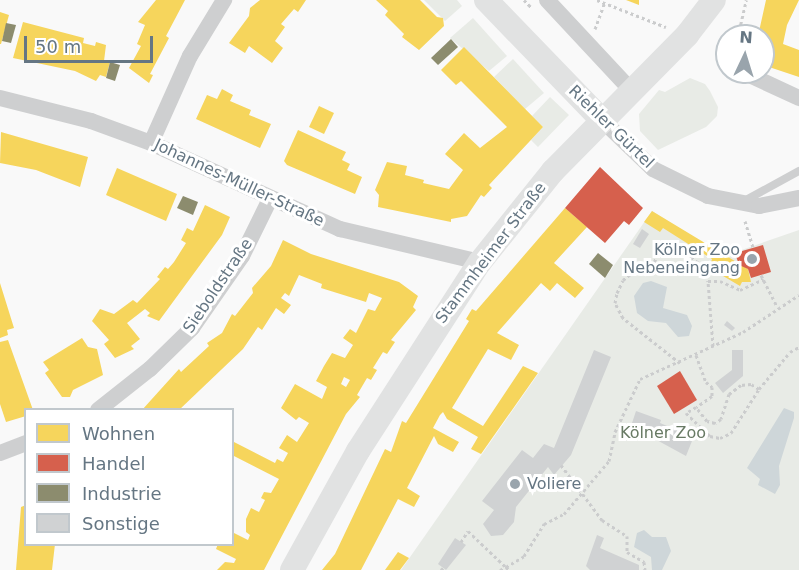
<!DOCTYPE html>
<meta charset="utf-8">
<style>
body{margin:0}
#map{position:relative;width:799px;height:570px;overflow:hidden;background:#f9f9f9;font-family:"DejaVu Sans",sans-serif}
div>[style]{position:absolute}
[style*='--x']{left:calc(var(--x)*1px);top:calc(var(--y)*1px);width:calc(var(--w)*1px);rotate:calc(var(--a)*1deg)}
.green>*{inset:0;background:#e8ebe6}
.water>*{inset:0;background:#ced6d9}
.homes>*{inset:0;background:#f6d55c}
.shops>*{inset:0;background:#d6604d}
.industry>*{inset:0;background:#8c8c6e}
.building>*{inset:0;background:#d0d2d3}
.path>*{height:3px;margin-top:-1.5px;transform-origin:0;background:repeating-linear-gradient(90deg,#cbcccd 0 3px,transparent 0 6px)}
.lane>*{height:8px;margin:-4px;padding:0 4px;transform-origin:4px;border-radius:4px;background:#cecfd0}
.street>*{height:16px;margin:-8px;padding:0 8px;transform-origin:8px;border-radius:8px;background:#cecfd0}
.secondary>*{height:24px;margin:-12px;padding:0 12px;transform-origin:12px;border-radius:12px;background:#e1e2e2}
.dots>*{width:16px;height:16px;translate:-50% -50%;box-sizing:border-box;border:3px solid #fff;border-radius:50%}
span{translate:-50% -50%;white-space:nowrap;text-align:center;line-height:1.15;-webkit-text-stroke:6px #fff;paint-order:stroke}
.street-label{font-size:16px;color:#657683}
.poi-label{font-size:16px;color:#657683}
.right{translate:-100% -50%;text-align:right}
.left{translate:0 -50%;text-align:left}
.park-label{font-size:16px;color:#687a64}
.legend{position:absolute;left:24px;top:408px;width:210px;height:138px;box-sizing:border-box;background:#fff;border:2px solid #c1c8cd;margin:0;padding:8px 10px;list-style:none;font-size:18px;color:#657683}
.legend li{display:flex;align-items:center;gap:12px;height:30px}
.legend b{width:30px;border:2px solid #c1c8cd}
.north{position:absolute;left:715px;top:24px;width:60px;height:60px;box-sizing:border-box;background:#fff;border:2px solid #c1c8cd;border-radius:50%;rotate:4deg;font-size:16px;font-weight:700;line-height:24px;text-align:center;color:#657683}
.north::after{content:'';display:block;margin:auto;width:21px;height:27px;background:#99a4ac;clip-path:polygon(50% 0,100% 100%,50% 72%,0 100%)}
.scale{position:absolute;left:24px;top:36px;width:129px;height:27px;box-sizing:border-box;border:3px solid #657683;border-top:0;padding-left:8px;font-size:18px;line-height:21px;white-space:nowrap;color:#657683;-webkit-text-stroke:4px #fff;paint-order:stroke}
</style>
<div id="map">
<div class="green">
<i style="clip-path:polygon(424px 0,457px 0,462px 6px,445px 21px)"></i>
<i style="clip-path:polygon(473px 18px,507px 56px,489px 71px,450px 38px)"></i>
<i style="clip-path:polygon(513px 59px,544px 93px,525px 109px,494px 77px)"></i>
<i style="clip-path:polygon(690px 78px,705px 84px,710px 91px,718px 107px,717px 116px,706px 127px,658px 150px,640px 131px,639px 114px,659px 90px,665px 92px)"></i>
<i style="clip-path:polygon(550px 97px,569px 115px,538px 147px,531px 140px,543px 127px,532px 116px)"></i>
<i style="clip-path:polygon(652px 211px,724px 256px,799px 230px,799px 570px,401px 570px)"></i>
</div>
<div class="water">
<i style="clip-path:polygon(651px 281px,667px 287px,663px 308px,687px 315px,692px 326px,689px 336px,678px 337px,666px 323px,648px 321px,637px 313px,634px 296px,643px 283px)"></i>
<i style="clip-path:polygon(784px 408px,794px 412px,794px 418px,779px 466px,780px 485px,775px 494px,758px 485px,760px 479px,747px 468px)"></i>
<i style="clip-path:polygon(644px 530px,652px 537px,666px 537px,671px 551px,662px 570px,652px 570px,651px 557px,634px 547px,637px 533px)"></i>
</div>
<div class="homes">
<i style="clip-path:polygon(156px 0,185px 0,166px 36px,169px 38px,150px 74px,153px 75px,149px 83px,129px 68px,141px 46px,137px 44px,145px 25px,138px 22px)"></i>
<i style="clip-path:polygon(260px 0,306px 0,298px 12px,294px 9px,281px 24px,285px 27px,275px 41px,283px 48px,272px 63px,249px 46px,245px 53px,229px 43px,249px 16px,250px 8px)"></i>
<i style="clip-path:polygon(376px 0,420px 0,437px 17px,443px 18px,444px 26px,419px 50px,402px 37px,404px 34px,385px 15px,388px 11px)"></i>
<i style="clip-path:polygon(626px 0,639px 0,639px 5px)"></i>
<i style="clip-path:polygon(766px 0,799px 0,787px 25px,783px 44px,799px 50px,799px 77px,763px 65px,763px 36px,758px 36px)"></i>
<i style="clip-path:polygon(0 12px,9px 15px,1px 44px,0 44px)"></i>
<i style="clip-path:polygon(23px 22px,84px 38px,83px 43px,95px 46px,96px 42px,106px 45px,104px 61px,110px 62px,106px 77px,100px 75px,96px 81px,75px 71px,13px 58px)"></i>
<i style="clip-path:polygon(464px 47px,543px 127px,489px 185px,492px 188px,484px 197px,481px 195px,467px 216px,451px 219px,451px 222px,378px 207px,379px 195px,375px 190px,387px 162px,407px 166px,405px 175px,424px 180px,423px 183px,449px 189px,463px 170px,445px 154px,464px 133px,480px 148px,507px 127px,461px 81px,456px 85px,441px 70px)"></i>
<i style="clip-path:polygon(222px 89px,233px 95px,230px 101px,251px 110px,249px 115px,271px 124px,260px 148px,196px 119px,207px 95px,217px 99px)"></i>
<i style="clip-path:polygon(319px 106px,334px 113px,324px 134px,309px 127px)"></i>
<i style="clip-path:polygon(298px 130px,346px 152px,342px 160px,350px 164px,347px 170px,362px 177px,355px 194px,287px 165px,284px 161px)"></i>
<i style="clip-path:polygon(1px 132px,88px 157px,80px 187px,36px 170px,0 163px)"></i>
<i style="clip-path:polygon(117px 168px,177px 194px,166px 221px,106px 195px)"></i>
<i style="clip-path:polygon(205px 205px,230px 217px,222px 235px,159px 321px,147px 316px,150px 313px,145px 309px,127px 323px,140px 339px,131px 346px,134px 349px,115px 358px,104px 344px,109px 340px,92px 321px,100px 309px,114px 314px,133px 300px,137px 303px,160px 279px,157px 277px,165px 267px,168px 269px,174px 262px,186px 243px,181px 240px,187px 228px,193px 231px)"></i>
<i style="clip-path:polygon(565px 208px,587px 227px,554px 263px,584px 288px,575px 298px,557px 283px,550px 291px,541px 283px,497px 333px,519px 345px,511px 360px,488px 349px,452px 408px,483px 426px,523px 366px,538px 373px,481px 454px,471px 449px,478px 437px,447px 419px,443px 412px,440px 415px,433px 428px,459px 442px,453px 452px,438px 444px,434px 436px,407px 488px,420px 496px,414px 507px,398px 499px,361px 570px,322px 570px,335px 554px,385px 449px,391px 452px,402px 421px,406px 423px,469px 321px,466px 319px,472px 309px,476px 311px)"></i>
<i style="clip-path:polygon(652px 211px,748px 269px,751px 282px,742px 282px,740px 286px,718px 273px,721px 268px,711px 262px,712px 259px,663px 228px,660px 232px,644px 222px)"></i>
<i style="clip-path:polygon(evenodd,283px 240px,311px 254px,399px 282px,418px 296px,413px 307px,416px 310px,391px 340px,395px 342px,387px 354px,383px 352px,373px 368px,377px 370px,371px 380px,367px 378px,357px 395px,360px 397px,346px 414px,264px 570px,217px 570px,225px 562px,234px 563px,236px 559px,216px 549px,218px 544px,232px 544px,232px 532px,248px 540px,250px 535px,246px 532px,246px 519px,251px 508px,259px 512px,265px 500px,261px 498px,264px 492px,271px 493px,279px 479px,232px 455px,234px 442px,275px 463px,277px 459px,283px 462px,288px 453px,279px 448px,287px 435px,297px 442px,309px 423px,299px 417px,296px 420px,281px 408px,295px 384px,322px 399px,327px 387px,316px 381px,324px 366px,332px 353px,345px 358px,353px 345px,343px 338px,350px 329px,356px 333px,368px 309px,375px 311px,382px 298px,369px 293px,366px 302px,321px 288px,322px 284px,299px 275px,289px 296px,285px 293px,281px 298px,291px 305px,284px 314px,276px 308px,262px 330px,258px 327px,243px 349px,179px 410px,142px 410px,179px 369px,181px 372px,209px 346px,207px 343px,222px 333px,232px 314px,235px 316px,253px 293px,252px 288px,271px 266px,283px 240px,344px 377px,350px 380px,346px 387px,341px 384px,344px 377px)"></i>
<i style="clip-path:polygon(0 283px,14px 328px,7px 330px,8px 335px,0 338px)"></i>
<i style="clip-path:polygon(82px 338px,88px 347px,97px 349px,103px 375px,73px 390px,70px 397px,62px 397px,45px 373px,49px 370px,43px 362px)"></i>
<i style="clip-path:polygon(8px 340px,33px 410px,26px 410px,26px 416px,6px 422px,0 404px,0 342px)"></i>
<i style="clip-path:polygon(26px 505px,26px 544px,55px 544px,52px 570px,16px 570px,21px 507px)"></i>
<i style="clip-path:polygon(398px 552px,409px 558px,400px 570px,385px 570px)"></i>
</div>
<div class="shops">
<i style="clip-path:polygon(600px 167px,643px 208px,629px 225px,624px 221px,605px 243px,565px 208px)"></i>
<i style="clip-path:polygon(763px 245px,771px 272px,751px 278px,748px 269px,739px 265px,735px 253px)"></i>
<i style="clip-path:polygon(680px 371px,697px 400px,674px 414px,657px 386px)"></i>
</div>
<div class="industry">
<i style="clip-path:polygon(6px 23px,16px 25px,11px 43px,2px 41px)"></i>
<i style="clip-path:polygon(451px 39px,458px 47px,438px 65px,431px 58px)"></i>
<i style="clip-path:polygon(110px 62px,120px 65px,115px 81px,106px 78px)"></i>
<i style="clip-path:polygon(183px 196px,198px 202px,193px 215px,177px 208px)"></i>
<i style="clip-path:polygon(598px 253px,613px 265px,605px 278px,589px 264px)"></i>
</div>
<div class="building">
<i style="clip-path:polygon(642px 229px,649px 234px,640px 248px,633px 244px)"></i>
<i style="clip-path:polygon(727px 321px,735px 328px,732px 331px,724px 325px)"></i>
<i style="clip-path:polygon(594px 350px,611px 357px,571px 455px,554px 475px,548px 467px,516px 507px,514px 522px,503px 535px,491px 536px,483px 524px,494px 510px,482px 501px,522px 450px,533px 458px,544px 444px,554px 448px)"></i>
<i style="clip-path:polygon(732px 350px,743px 350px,743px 376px,723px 393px,715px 383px,732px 370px)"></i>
<i style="clip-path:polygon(636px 411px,661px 420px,660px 423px,679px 431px,678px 435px,692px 441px,686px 456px,631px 426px)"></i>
<i style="clip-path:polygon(597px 535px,604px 538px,600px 548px,639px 565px,639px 570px,590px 570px,586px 566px)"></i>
<i style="clip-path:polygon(455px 538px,466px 545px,446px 570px,438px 564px)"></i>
</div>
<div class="path">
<i style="--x:524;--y:0;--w:10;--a:45"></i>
<i style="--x:597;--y:0;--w:74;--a:21.4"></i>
<i style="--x:595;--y:29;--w:27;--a:-70"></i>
<i style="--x:738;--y:36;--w:37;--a:-77"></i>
<i style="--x:745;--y:221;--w:28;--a:73"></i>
<i style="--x:761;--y:275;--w:35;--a:63"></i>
<i style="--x:713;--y:346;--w:65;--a:-94.4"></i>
<i style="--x:708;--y:281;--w:12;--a:0"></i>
<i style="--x:720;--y:281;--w:22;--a:24"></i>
<i style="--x:740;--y:290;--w:26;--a:-25"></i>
<i style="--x:696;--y:355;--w:29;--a:70"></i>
<i style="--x:706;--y:382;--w:8;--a:40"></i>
<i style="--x:712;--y:387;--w:9;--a:90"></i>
<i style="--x:712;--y:396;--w:19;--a:145"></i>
<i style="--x:680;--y:363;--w:73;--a:-141.7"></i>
<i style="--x:623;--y:318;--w:17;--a:-118"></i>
<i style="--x:615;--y:303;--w:10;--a:-79"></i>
<i style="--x:617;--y:293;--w:14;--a:-65"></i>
<i style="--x:623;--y:280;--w:21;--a:-39"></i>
<i style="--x:639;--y:267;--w:16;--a:-18"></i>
<i style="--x:654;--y:262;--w:13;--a:-61"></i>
<i style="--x:660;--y:251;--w:26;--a:4"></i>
<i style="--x:686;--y:253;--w:18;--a:38"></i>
<i style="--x:700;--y:264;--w:19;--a:65"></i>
<i style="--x:759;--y:389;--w:9;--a:-148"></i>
<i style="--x:751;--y:384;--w:10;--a:174"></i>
<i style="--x:741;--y:385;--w:15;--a:143"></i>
<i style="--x:729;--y:394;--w:26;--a:108"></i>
<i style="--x:721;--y:419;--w:7;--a:146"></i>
<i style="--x:715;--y:423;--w:8;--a:-166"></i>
<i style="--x:707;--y:421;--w:18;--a:-128"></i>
<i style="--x:696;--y:407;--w:12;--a:149"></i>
<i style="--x:686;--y:413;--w:33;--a:44"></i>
<i style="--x:710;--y:436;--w:10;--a:11"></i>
<i style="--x:720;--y:438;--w:12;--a:-24"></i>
<i style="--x:731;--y:433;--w:52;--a:-57.5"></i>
<i style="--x:759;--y:389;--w:48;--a:-50"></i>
<i style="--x:790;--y:352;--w:10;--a:-29"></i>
<i style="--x:561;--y:465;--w:69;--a:53.3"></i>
<i style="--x:602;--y:520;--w:30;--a:33"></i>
<i style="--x:627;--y:536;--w:16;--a:90"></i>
<i style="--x:627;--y:552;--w:20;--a:30"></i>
<i style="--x:644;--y:562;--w:8;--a:83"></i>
<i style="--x:461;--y:542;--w:13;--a:-58"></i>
<i style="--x:468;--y:531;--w:52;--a:43.5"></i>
<i style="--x:506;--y:567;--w:21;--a:-31"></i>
<i style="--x:524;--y:556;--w:38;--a:-58"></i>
<i style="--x:544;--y:524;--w:22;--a:-27"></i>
<i style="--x:564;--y:514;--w:70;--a:-49.7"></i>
<i style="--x:609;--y:461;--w:30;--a:-78"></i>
<i style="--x:615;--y:432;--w:59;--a:-64.7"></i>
<i style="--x:640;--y:379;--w:113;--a:-24.5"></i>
<i style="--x:743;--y:332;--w:67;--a:-33.5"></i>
<i style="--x:441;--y:570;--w:3;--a:-45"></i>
<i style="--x:500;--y:570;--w:7;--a:-27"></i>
<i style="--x:506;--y:567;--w:4;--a:45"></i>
</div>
<div class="lane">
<i style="--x:744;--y:201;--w:63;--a:-28.6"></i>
</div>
<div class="street">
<i style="--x:547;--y:0;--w:123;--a:47"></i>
<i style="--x:743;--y:72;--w:62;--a:24.9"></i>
<i style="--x:0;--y:98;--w:94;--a:14.2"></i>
<i style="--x:91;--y:121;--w:64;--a:20.1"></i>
<i style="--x:151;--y:143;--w:208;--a:24.5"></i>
<i style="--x:340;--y:229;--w:144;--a:13.3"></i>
<i style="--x:603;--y:121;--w:69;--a:43.8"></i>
<i style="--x:653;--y:169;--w:61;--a:26.1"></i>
<i style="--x:708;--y:196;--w:52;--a:11.1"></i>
<i style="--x:759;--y:206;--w:41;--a:-11.3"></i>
<i style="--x:151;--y:143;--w:95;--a:-65.9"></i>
<i style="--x:190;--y:56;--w:66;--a:-58.7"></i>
<i style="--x:98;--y:410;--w:66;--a:-38.3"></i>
<i style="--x:150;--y:369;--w:59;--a:-44.3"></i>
<i style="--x:192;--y:328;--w:88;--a:-55.2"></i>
<i style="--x:242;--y:256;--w:64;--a:-63.8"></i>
<i style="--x:0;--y:453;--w:28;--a:-21"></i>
</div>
<div class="secondary">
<i style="--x:486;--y:0;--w:168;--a:46"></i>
<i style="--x:292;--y:570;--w:136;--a:-61"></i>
<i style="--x:358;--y:451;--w:225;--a:-57.2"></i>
<i style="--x:480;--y:262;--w:117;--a:-51.3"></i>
<i style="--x:553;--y:171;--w:191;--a:-45.4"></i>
<i style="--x:687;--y:35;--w:44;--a:-52.4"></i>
</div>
<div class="dots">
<i style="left:752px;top:259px;background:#99a4ac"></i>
<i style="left:515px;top:484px;background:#99a4ac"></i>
</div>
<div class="street-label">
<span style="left:611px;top:127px;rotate:44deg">Riehler Gürtel</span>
<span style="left:239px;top:183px;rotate:25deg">Johannes-Müller-Straße</span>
<span style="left:491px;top:253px;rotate:-53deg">Stammheimer Straße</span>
<span style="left:218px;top:286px;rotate:-56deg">Sieboldstraße</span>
</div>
<div class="poi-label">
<span class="right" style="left:740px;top:259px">Kölner Zoo<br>Nebeneingang</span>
<span class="left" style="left:527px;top:484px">Voliere</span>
</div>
<div class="park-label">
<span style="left:663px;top:433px">Kölner Zoo</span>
</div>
<ul class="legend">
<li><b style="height:16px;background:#f6d55c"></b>Wohnen</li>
<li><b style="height:16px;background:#d6604d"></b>Handel</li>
<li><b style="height:16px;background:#8c8c6e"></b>Industrie</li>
<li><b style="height:16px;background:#d0d2d3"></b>Sonstige</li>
</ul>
<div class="north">N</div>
<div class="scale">50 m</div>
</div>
